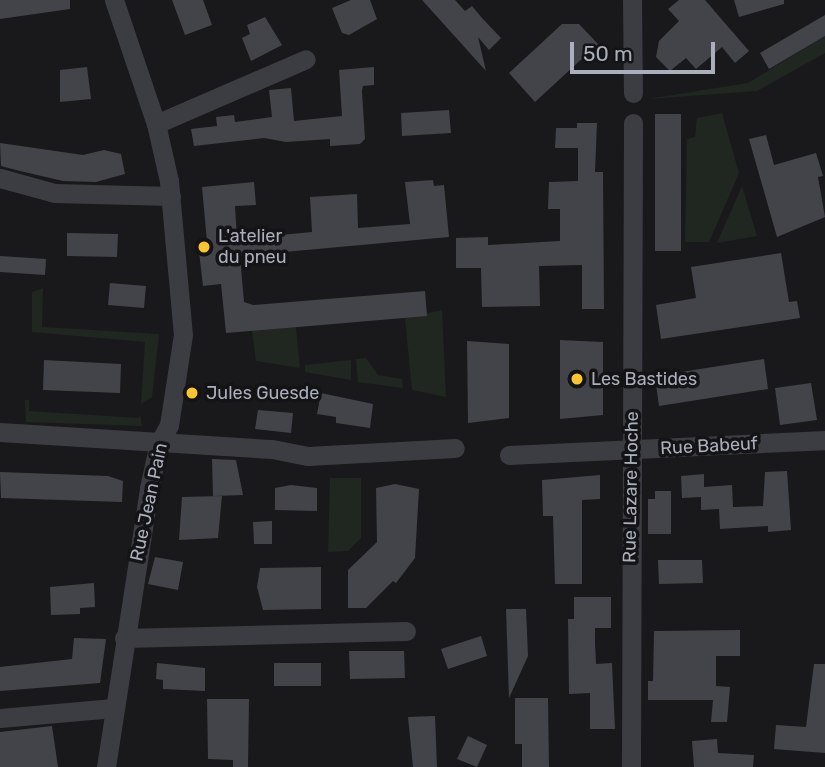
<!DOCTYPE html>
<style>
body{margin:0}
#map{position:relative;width:825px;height:767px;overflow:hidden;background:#19191c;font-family:Rubik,sans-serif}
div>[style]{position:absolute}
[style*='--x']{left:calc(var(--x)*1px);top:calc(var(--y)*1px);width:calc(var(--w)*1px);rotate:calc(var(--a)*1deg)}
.green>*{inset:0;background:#1f2720}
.building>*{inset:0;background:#434449}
.minor>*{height:19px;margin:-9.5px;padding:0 9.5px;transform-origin:9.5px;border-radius:9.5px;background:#3c3c43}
.dots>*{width:19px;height:19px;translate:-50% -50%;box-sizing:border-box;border:4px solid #141417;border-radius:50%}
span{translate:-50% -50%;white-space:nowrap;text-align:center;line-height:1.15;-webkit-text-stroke:7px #141417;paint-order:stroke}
.poi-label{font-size:18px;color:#abafbc}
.left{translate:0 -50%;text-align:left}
.street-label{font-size:18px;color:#abafbc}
.scale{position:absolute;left:570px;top:42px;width:145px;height:32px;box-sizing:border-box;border:4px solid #abafbc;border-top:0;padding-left:9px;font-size:21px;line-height:24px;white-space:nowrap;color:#abafbc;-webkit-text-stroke:5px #141417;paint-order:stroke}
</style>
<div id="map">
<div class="green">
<i style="clip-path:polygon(825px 36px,825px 53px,757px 91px,648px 99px,748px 83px)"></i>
<i style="clip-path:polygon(722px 113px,739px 173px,709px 242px,685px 242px,687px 139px,695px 137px,697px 118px)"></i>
<i style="clip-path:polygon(742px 186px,757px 236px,717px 243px)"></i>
<i style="clip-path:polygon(43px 288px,42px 327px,159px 334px,152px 397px,141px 404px,145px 342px,32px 332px,32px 292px)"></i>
<i style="clip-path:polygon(442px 310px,446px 397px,412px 390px,405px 318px)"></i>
<i style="clip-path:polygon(296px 327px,300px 368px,256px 361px,252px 331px)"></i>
<i style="clip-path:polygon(366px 358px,378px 375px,402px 379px,403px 388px,358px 382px,356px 359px)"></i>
<i style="clip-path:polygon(351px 360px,351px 380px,305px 372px,305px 365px)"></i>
<i style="clip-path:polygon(25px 400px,29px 400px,29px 411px,139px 418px,140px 414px,142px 426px,26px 422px)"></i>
<i style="clip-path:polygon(330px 478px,361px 478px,361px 538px,348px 551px,328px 552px)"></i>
</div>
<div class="building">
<i style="clip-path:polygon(0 0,70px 0,70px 9px,0 19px)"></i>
<i style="clip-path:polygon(172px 0,203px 0,212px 25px,185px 35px)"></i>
<i style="clip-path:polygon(351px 0,370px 0,377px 19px,349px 35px,342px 33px,332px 8px)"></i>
<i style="clip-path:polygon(422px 0,455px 0,465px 11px,472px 6px,482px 18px,501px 38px,489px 50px,478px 37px,486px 71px)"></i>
<i style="clip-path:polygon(679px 0,705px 0,749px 51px,735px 63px,722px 47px,696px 69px,686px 58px,670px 71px,656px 57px,659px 41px,679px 21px,668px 9px)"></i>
<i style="clip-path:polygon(734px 0,784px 0,784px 4px,739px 17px)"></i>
<i style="clip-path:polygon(825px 15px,825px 36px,769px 69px,760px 53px)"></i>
<i style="clip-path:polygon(265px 17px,282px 45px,251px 61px,242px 38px,250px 34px,247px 25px)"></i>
<i style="clip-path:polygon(562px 24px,579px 24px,598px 44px,535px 102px,509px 73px)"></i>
<i style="clip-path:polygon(87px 67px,91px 99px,60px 102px,60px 70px)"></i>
<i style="clip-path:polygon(374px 67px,374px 85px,363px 86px,362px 91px,365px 139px,360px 144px,330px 146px,330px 139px,286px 142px,264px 138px,194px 146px,191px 129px,217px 126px,216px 117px,234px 115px,235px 122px,272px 117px,269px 90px,291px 88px,294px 121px,342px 116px,339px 70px)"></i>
<i style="clip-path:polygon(449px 110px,451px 133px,402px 136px,401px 113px)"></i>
<i style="clip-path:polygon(655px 114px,681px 114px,681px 251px,655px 251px)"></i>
<i style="clip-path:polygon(577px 123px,597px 123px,595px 172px,603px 172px,604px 309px,582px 309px,582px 265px,539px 266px,540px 306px,482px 307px,481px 268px,456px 268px,456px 238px,488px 237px,488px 245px,560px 241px,560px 209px,548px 209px,549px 182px,578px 181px,578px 148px,555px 148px,556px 128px,577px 128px)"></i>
<i style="clip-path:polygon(766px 135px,774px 165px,816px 153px,823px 176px,818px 177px,825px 217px,777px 237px,749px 139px)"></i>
<i style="clip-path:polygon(0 143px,83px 155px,104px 150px,121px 154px,125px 174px,96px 182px,63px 181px,20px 171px,1px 166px)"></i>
<i style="clip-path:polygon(433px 180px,434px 186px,444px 185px,449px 237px,240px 256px,244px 302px,253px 305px,425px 291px,427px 316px,226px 333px,221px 284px,203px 286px,198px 243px,207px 242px,202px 187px,254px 182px,256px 205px,235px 206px,237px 239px,312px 232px,310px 197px,357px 194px,358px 228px,410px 224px,405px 182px)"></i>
<i style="clip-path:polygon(67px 233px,118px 234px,117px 257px,67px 256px)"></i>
<i style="clip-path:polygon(781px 253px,789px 302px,797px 301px,800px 318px,661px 339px,656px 305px,696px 298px,691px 267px)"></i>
<i style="clip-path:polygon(0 256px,46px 259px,45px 275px,0 272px)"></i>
<i style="clip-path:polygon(110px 283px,146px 286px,144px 308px,108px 305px)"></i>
<i style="clip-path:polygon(560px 340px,603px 342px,603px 415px,560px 419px)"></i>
<i style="clip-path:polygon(467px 341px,509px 344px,509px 418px,468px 423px)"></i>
<i style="clip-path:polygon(764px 359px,768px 389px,659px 406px,655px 376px)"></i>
<i style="clip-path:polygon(44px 360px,121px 364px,120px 393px,43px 390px)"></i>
<i style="clip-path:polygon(811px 383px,817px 420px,780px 425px,775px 388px)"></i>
<i style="clip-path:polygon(321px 393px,373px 404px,370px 428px,336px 423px,336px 417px,317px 414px)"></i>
<i style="clip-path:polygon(258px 410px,293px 413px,291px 433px,255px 429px)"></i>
<i style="clip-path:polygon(212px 459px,236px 460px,243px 495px,213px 496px)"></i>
<i style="clip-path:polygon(787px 471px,791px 530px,768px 532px,768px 526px,720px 529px,719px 509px,701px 510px,701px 497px,682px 498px,681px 476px,704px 474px,704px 487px,732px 485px,733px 507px,763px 506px,765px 472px)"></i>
<i style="clip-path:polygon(0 472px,108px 476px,123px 481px,122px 502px,1px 498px)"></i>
<i style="clip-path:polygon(600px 475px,600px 499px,582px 500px,582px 584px,555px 584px,553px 516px,543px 516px,542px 480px)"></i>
<i style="clip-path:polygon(395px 484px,419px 489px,415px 558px,396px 583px,393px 581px,366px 608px,348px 608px,348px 570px,377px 542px,376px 488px)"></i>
<i style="clip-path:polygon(291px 485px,317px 488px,317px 511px,275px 510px,275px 488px)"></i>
<i style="clip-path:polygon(655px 491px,671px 491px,671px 534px,648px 534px,648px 499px,655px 499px)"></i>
<i style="clip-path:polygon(222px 496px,218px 538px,179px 540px,182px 497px)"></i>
<i style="clip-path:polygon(272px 521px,272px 544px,254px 544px,253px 522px)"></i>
<i style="clip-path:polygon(155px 557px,183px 562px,178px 590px,148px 584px)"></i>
<i style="clip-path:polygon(658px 560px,702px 560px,703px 583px,659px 584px)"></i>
<i style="clip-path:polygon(321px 567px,321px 609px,263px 610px,257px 587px,260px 568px)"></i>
<i style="clip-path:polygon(94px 583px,95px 607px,80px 608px,80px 614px,51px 615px,50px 587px)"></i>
<i style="clip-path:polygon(574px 597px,611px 597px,611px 628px,595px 628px,595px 643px,596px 664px,612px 663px,615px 729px,590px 729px,590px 693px,569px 694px,568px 619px,574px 619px)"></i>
<i style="clip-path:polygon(506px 609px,526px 609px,528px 656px,509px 698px)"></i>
<i style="clip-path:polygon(740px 630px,740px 656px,716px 656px,716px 686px,730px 687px,727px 722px,711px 722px,713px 700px,648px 700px,648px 681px,653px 681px,654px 631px)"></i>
<i style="clip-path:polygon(481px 636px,487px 656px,448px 669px,441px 649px)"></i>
<i style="clip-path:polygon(74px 638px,106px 639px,100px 683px,0 691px,0 667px,72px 659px)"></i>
<i style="clip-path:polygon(349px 651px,404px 651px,405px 678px,350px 679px)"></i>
<i style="clip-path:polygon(157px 663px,205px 668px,205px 691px,163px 689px,163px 680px,156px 679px)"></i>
<i style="clip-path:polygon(274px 663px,321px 663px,321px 686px,274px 686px)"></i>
<i style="clip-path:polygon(814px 664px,825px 664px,825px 753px,774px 749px,776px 725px,806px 727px)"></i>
<i style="clip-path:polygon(515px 698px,548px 698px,549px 767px,522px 767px,522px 744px,515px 744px)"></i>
<i style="clip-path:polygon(207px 699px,249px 699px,248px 767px,233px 767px,233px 760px,208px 759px)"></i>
<i style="clip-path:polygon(435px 716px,437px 767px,413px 767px,408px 717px)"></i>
<i style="clip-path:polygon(52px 726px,58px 767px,0 767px,0 732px)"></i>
<i style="clip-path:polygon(468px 736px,487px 745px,477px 767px,457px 759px)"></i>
<i style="clip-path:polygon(717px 739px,718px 753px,754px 755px,753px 767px,694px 767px,692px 741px)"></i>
</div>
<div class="minor">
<i style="--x:632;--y:0;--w:93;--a:89.4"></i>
<i style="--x:156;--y:124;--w:163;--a:-23.4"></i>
<i style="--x:0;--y:178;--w:57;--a:15.3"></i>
<i style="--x:55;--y:193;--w:116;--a:1.5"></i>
<i style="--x:0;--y:432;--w:273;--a:3.6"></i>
<i style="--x:272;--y:449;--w:37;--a:11"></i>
<i style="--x:308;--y:456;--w:147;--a:-3.1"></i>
<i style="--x:509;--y:455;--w:316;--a:-2.7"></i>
<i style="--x:124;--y:638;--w:282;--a:-1.4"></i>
<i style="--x:0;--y:718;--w:114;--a:-5"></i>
<i style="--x:106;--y:767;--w:282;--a:-81.2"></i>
<i style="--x:149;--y:488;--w:46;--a:-77.5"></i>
<i style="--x:159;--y:443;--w:21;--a:-61"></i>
<i style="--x:169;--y:425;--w:91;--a:-81.2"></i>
<i style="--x:183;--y:335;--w:155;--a:-95.2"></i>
<i style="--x:169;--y:181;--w:58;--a:-102.8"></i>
<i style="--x:156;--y:124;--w:131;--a:-108.7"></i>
<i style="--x:631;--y:767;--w:644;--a:-89.82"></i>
</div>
<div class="dots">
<i style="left:204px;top:247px;background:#fbc532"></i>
<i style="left:577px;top:379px;background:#fbc532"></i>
<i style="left:192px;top:393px;background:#fbc532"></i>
</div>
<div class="poi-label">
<span class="left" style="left:218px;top:247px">L'atelier<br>du pneu</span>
<span class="left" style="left:591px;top:379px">Les Bastides</span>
<span class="left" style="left:206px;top:393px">Jules Guesde</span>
</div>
<div class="street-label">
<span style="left:709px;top:446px;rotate:-3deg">Rue Babeuf</span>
<span style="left:631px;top:487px;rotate:-89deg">Rue Lazare Hoche</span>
<span style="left:149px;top:502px;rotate:-78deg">Rue Jean Pain</span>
</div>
<div class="scale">50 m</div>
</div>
